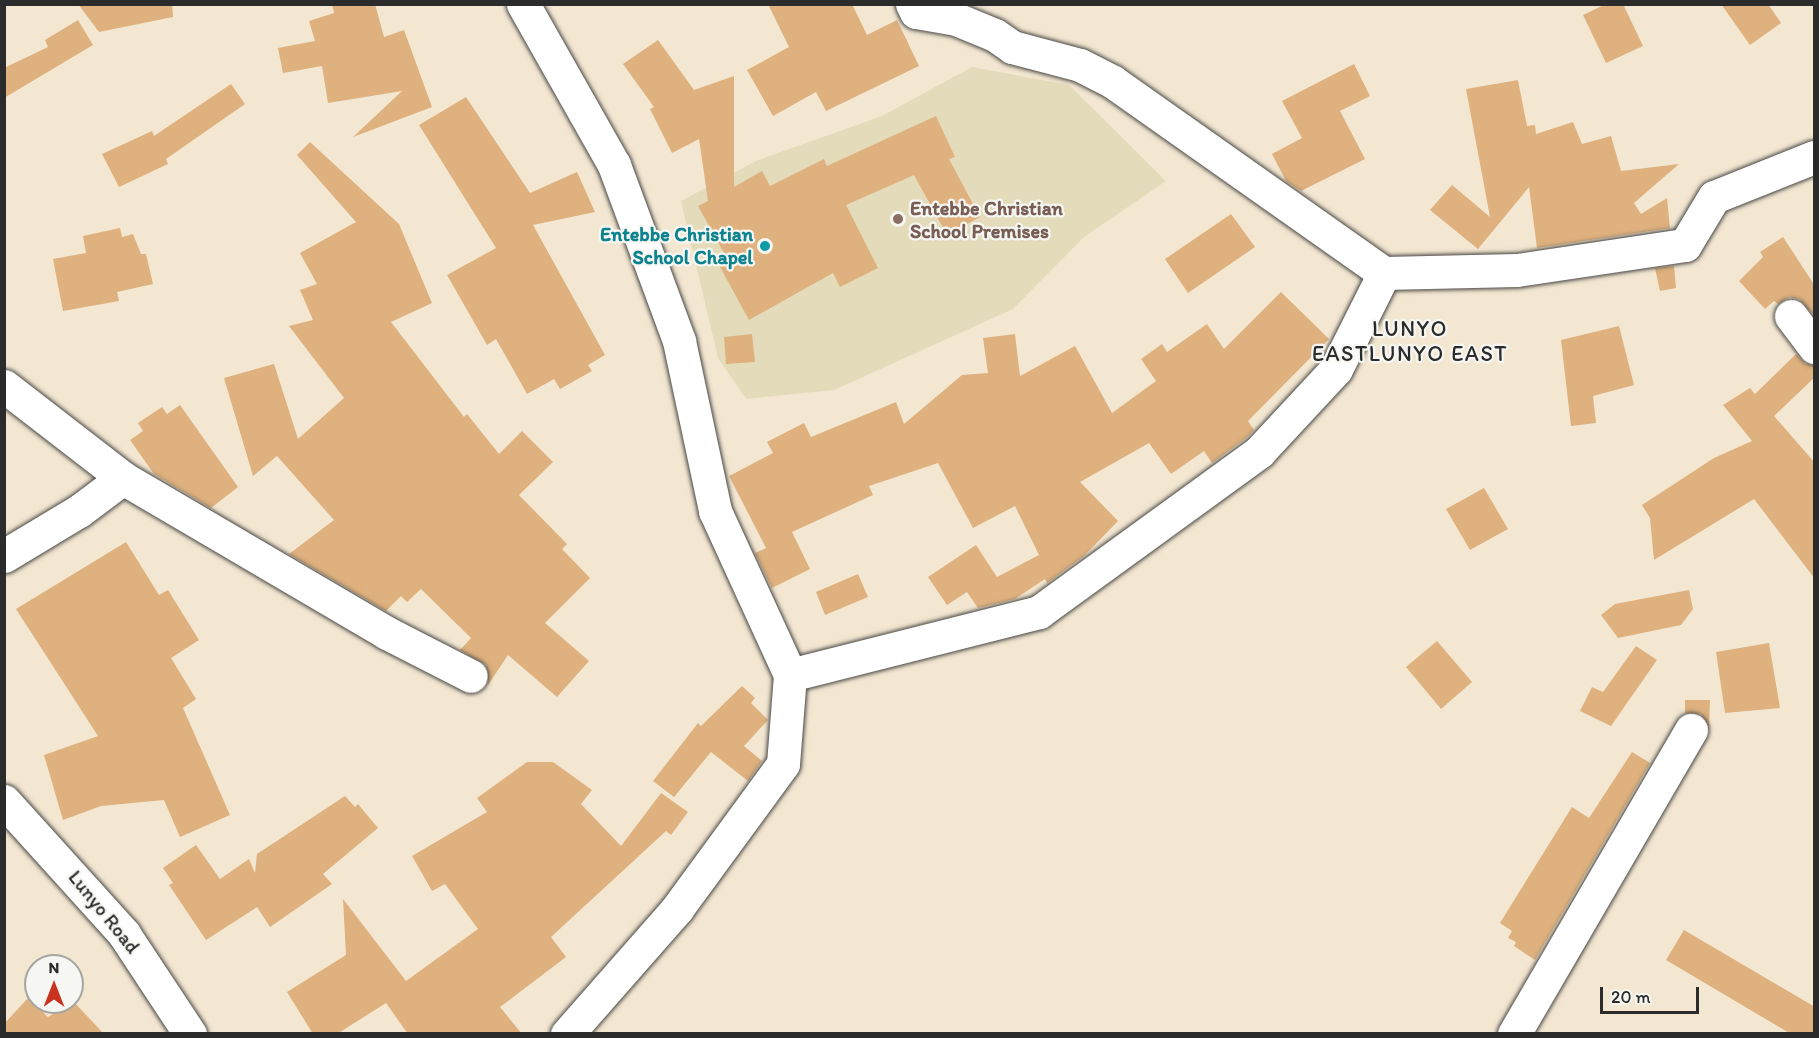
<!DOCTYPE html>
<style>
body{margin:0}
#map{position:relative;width:1819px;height:1038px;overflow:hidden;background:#f3e7d2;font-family:Itim,sans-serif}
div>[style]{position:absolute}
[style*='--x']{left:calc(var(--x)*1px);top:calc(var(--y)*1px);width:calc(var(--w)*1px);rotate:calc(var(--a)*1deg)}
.built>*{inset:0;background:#e3dbba}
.building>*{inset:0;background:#deb17e}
.roads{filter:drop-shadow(0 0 2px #494744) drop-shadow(0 0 2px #494744)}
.minor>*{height:33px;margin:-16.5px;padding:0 16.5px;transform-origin:16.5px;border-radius:16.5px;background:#fff}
.dots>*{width:16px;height:16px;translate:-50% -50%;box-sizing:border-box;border:3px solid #f6f6f2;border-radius:50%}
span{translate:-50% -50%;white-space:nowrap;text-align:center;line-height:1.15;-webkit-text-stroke:4.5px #f6f6f2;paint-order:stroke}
.education-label{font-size:20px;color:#785e54;font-weight:700}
.left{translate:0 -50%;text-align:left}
.culture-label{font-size:20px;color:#0d838f;font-weight:700}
.right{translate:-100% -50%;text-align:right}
.street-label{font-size:20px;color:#2b2b2b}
.quarter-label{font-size:22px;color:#2b2b2b;letter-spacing:1.5px}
.frame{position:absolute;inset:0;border:6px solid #2b2b2b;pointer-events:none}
.north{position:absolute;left:24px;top:954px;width:60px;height:60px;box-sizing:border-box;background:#f6f6f2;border:2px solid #a5a5a2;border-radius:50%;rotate:0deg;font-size:16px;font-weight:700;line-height:24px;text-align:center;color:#2b2b2b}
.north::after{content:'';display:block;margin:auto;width:21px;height:27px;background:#c8321e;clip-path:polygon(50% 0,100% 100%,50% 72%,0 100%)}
.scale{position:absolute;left:1600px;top:987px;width:99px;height:27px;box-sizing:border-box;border:3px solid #2b2b2b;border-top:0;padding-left:8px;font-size:18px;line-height:21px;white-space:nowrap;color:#2b2b2b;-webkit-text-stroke:4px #f6f6f2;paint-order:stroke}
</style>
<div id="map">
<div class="built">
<i style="clip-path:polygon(972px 67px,1069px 85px,1166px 181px,1084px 237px,1013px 309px,834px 390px,746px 399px,718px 358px,681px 201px,756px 161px,882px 116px)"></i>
</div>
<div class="building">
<i style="clip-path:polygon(78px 4px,172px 4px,173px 17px,99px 32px)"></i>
<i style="clip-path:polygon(332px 4px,375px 4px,384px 37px,404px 30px,432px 107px,353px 137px,402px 91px,328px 103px,322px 66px,283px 73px,278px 48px,315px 41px,309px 21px,334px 13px)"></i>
<i style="clip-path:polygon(768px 4px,852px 4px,867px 35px,897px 20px,919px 66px,826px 111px,816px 92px,773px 116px,747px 70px,789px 47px)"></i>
<i style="clip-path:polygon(1606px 4px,1623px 4px,1643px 46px,1606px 63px,1583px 15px)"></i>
<i style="clip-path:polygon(1721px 4px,1768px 4px,1781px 23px,1750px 45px)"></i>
<i style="clip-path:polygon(78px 20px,93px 45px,4px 98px,4px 68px,48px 47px,45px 40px)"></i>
<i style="clip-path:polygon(658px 40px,694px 90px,734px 76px,734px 187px,762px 171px,770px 186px,824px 159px,827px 166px,936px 116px,955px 157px,949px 159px,980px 217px,947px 235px,914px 175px,846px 205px,878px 268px,840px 287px,833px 273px,749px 320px,719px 265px,728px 260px,698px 206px,708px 201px,699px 139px,672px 153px,650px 109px,654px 107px,623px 64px)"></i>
<i style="clip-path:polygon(1354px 64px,1370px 96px,1340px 111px,1365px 159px,1301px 191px,1286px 181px,1272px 154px,1302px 138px,1282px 101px)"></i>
<i style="clip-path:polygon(1518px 80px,1527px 126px,1535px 125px,1536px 134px,1573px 122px,1582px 144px,1611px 136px,1621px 171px,1679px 164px,1634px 203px,1641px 214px,1667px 198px,1670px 228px,1537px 248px,1529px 187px,1478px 249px,1430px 210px,1452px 185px,1490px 217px,1466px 89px)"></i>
<i style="clip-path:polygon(231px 84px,245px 104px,166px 159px,168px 164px,119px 187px,102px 154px,152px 131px,154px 136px)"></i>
<i style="clip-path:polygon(466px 97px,530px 193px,577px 172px,595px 212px,533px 225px,605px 355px,588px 365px,592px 371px,560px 389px,554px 379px,527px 394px,496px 339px,487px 345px,447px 275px,496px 248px,419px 125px)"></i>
<i style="clip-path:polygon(310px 142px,399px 224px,432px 303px,391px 322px,464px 417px,467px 414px,499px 454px,522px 431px,553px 462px,519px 495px,567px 544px,562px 549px,590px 578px,545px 623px,589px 661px,557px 697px,508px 655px,488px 685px,486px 665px,460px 650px,471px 638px,421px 589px,407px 602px,401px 596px,386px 611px,289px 554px,334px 520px,277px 456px,253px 476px,224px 378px,274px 364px,298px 439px,344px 398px,289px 326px,313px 320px,300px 290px,317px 284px,300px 253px,356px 222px,297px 155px)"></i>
<i style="clip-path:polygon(1231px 214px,1255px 247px,1188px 293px,1165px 259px)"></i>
<i style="clip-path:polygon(120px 228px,122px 237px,133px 234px,141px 254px,146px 254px,153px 284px,117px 292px,119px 301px,63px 311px,53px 259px,86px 253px,83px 236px)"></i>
<i style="clip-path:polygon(1783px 237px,1815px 286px,1815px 316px,1799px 299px,1789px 297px,1778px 304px,1774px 301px,1765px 309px,1739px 281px,1763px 257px,1760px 252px)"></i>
<i style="clip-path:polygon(1674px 266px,1676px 288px,1660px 291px,1655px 268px)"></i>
<i style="clip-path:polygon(1281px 292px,1329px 339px,1248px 421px,1254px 430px,1246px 438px,1212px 463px,1204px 451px,1171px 474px,1149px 443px,1080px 482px,1118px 521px,1084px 556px,1047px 583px,1045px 579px,1015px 599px,978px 608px,967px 592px,947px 605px,928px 577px,976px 545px,997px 577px,1039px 555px,1015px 506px,973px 528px,938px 463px,869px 486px,873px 495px,792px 532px,810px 569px,772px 588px,755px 553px,766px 548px,729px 476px,773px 453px,767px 442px,804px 423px,811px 437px,896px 402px,904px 424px,962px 375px,988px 373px,983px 338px,1015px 334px,1020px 376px,1075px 346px,1112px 413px,1156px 381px,1141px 359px,1162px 344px,1167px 352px,1207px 324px,1224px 349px)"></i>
<i style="clip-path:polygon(1619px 326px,1634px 385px,1593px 396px,1596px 423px,1571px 426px,1561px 340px)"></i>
<i style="clip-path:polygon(752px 334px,755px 362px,726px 364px,724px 337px)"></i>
<i style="clip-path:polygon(1796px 354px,1806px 364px,1815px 365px,1815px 377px,1774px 416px,1815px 463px,1815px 579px,1754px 499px,1654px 560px,1650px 518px,1642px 505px,1714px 458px,1752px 441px,1723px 405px,1750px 388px,1755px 394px)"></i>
<i style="clip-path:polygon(180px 405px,238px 487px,211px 508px,154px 474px,130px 440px,143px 431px,138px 423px,162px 407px,167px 414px)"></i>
<i style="clip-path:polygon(1484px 488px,1508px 529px,1470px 550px,1446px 509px)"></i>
<i style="clip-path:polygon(126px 542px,159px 595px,168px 590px,199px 640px,171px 658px,196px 699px,183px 708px,230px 815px,180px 837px,164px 800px,101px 806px,63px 820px,44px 755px,98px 736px,16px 609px)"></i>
<i style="clip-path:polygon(858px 574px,868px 597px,825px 615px,816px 592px)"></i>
<i style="clip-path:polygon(1689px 590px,1693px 609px,1681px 625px,1618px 638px,1601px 615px,1615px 604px)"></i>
<i style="clip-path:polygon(1437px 641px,1472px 682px,1441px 709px,1406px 667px)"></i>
<i style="clip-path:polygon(1769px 643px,1780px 708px,1725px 713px,1716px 652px)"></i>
<i style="clip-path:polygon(1636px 646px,1657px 660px,1611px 726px,1580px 711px,1592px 687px,1603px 692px)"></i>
<i style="clip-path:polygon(742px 686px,755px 698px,751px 703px,768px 720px,744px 746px,762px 761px,748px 781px,711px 752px,674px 797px,653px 781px,698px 723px,701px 726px)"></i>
<i style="clip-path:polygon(1685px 700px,1710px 700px,1709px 729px,1701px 714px,1685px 713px)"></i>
<i style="clip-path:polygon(1632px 752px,1650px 763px,1535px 960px,1514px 946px,1516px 942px,1508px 938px,1512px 931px,1500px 923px,1572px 807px,1589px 818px)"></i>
<i style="clip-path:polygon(527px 762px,553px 762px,592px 790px,581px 804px,621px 846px,661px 793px,688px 812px,671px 835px,666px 831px,551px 937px,566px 957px,500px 1007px,522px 1034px,408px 1034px,386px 1003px,337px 1034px,313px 1034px,287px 992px,346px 955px,343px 899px,406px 981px,478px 929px,445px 884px,432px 891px,412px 856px,487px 812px,477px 798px)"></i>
<i style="clip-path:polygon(345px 796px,355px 807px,358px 804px,378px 828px,323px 874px,332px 884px,270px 927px,257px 907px,206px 940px,169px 885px,173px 883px,163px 868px,196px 845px,220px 879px,249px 859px,255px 873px,257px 854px)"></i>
<i style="clip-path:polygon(1684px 930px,1815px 1007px,1815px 1034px,1791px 1034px,1666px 960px)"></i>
<i style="clip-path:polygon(28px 998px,48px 1017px,73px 1001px,104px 1034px,4px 1034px,4px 1024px)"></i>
</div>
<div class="roads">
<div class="minor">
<i style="--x:523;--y:4;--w:185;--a:60.5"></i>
<i style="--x:614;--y:165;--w:188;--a:69.7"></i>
<i style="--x:679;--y:341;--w:174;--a:78"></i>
<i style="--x:715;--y:511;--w:180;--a:65.4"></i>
<i style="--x:790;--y:675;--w:89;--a:94.5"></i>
<i style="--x:783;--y:764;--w:180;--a:126.2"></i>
<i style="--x:677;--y:909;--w:167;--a:131.3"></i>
<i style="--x:912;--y:4;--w:9;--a:63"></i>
<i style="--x:916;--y:12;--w:41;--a:9.9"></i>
<i style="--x:956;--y:19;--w:42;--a:22.3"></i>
<i style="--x:995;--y:35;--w:21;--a:35"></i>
<i style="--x:1012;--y:47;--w:70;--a:14.8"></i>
<i style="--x:1080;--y:65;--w:37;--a:27"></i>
<i style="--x:1113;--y:82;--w:332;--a:35.2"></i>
<i style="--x:1791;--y:316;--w:39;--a:53"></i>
<i style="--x:4;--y:386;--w:150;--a:37.7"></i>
<i style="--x:123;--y:478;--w:306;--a:30.4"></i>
<i style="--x:387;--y:633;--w:94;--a:27.1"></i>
<i style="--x:4;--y:556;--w:87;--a:-31"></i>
<i style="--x:79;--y:511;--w:55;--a:-36.9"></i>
<i style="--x:790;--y:675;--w:257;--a:-14.2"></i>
<i style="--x:1039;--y:612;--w:272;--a:-36"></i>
<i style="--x:1259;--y:452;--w:113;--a:-47.1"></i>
<i style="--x:1336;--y:369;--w:107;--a:-63.4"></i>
<i style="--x:1384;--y:273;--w:133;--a:-1.3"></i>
<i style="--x:1517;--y:270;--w:170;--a:-8.5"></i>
<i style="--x:1685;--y:245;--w:56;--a:-58.9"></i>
<i style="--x:1714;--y:197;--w:108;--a:-21.8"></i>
<i style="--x:4;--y:801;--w:179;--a:47.9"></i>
<i style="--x:124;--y:934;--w:120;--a:56.6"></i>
<i style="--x:1514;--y:1034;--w:352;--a:-59.8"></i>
</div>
</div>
<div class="dots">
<i style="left:898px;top:219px;background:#8d6e63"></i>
<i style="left:765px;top:246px;background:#0f9aa8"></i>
</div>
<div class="education-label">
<span class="left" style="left:910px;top:220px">Entebbe Christian<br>School Premises</span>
</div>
<div class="culture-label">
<span class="right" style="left:753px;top:246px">Entebbe Christian<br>School Chapel</span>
</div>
<div class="street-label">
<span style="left:104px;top:912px;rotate:51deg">Lunyo Road</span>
</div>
<div class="quarter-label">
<span style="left:1410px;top:341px">LUNYO<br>EASTLUNYO EAST</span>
</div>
<div class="frame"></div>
<div class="north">N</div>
<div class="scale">20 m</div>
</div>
